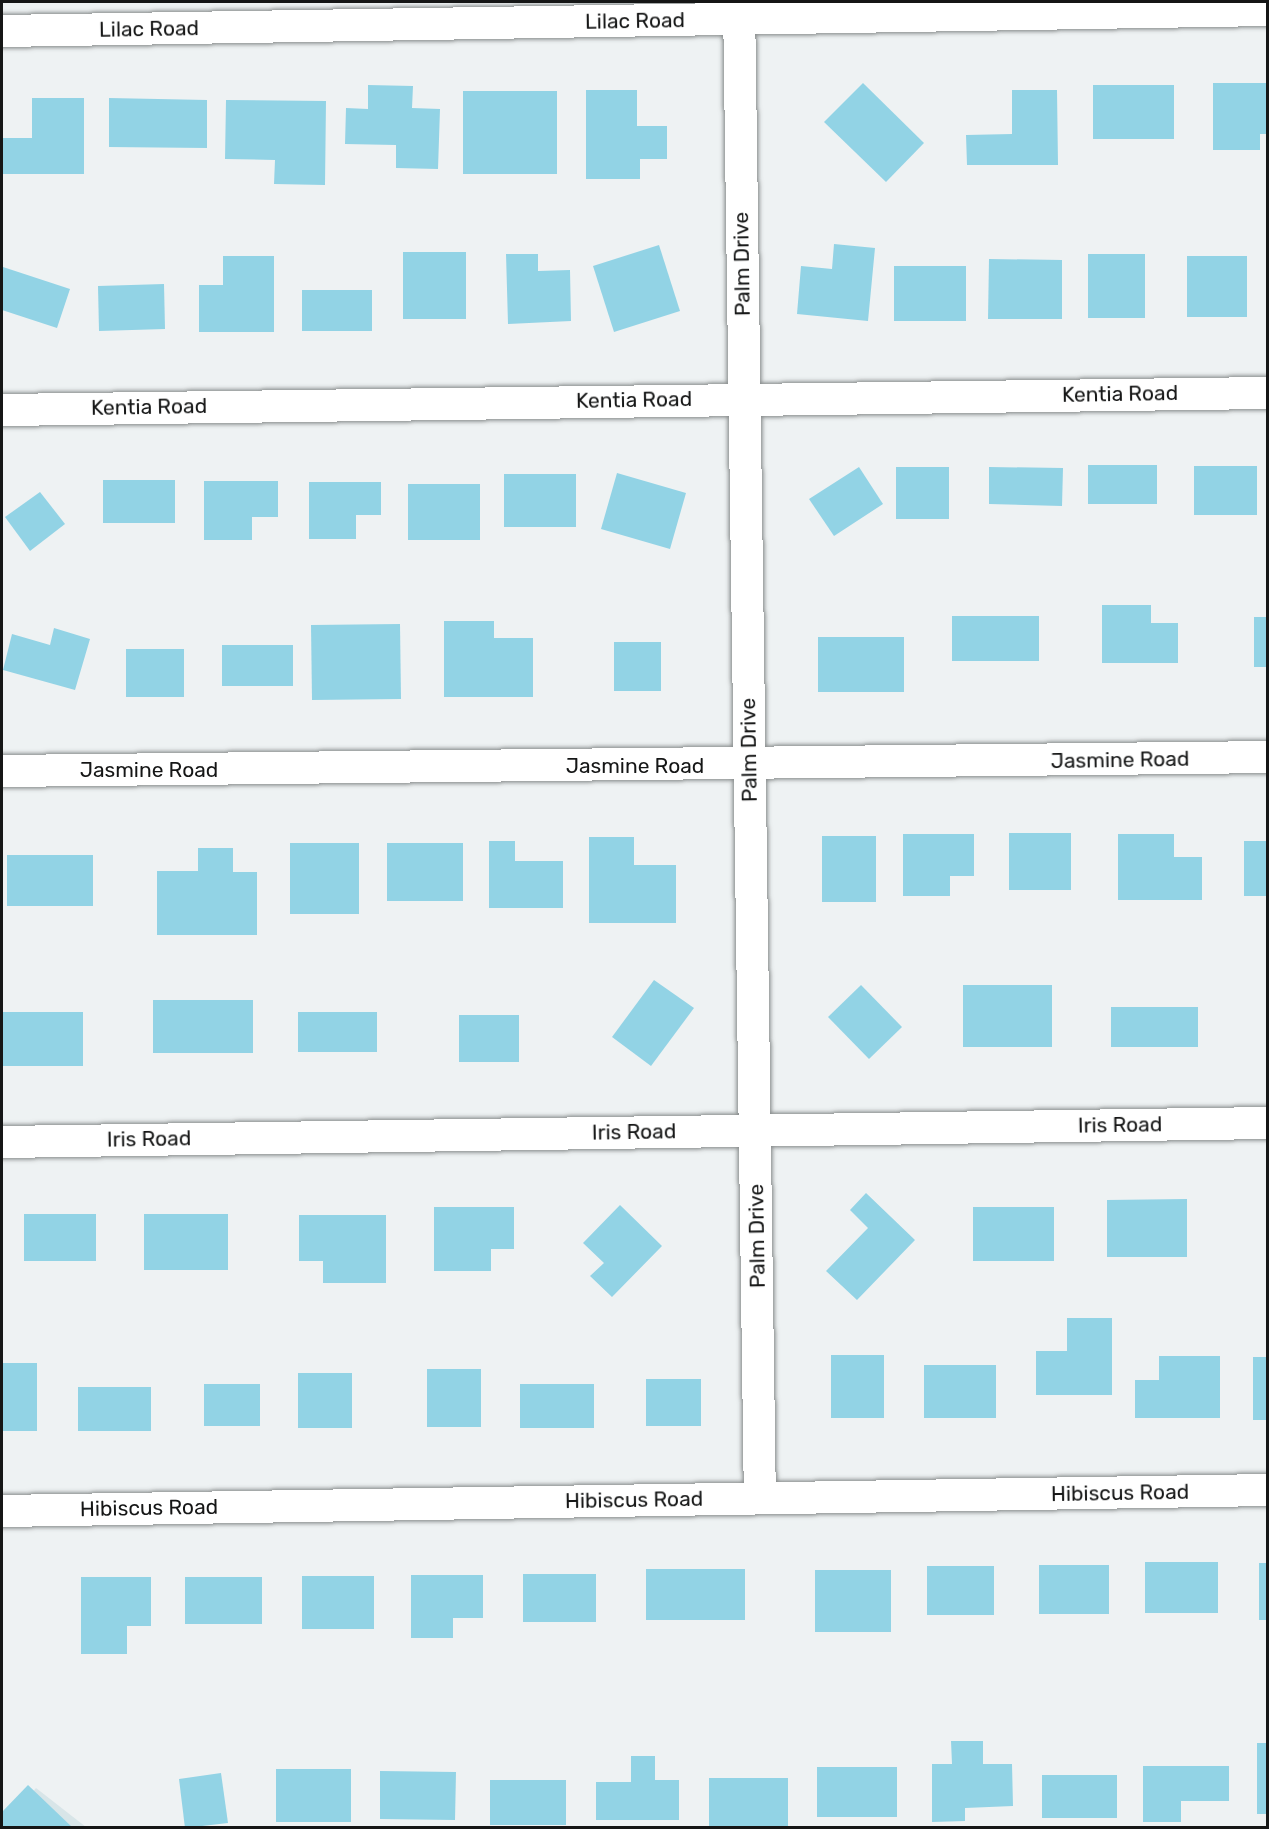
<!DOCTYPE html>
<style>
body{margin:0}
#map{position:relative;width:1269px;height:1829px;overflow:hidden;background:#eef2f3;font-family:Rubik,sans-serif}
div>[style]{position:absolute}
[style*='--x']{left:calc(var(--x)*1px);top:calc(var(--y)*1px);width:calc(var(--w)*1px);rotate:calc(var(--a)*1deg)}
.built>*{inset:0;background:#d8e5e8}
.building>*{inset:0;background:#92d3e5}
.roads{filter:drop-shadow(0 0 2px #898d8d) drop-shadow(0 0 2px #898d8d)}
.street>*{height:32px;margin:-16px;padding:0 16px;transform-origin:16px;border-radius:16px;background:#fff}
span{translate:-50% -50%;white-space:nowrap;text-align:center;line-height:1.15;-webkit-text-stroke:4.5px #fff;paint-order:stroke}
.street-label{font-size:21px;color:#151616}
.frame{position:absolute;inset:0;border:3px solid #151616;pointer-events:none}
</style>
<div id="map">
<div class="built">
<i style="clip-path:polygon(36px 1788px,86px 1827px,2px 1828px)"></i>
</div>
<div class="building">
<i style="clip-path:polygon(863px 83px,924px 143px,886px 182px,824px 122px)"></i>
<i style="clip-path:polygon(1213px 83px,1268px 83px,1268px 134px,1260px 134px,1260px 150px,1213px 150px)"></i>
<i style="clip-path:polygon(368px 85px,413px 86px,412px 108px,440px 109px,438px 169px,396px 168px,396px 145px,345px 144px,346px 108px,368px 109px)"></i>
<i style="clip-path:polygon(1093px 85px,1174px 85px,1174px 139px,1093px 139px)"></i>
<i style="clip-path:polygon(586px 90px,637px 90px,637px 126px,667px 126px,667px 159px,640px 159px,640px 179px,586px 179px)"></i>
<i style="clip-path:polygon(1012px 90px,1057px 90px,1058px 165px,967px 165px,966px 135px,1012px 134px)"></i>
<i style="clip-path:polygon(463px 91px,557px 91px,557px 174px,463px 174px)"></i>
<i style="clip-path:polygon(32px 98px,84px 98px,84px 174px,3px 174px,3px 138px,32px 138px)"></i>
<i style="clip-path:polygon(109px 98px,207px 100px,207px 148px,109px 147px)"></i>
<i style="clip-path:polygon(226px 100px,326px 101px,325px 185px,274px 184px,275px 160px,225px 159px)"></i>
<i style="clip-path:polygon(834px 244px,875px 248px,868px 321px,797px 314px,801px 266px,832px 269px)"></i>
<i style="clip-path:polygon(659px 245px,680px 311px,614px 332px,593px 266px)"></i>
<i style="clip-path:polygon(403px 252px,466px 252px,466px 319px,403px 319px)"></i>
<i style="clip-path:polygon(506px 254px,538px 254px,538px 271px,570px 270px,571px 321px,508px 324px)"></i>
<i style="clip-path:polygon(1088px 254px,1145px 254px,1145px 318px,1088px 318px)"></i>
<i style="clip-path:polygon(223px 256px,274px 256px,274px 332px,199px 332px,199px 285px,223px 285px)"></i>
<i style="clip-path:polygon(1187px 256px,1247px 256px,1247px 317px,1187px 317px)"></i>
<i style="clip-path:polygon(989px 259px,1062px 260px,1062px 319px,988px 319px)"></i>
<i style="clip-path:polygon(894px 266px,966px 266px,966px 321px,894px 321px)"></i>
<i style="clip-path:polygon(3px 267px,70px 289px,57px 328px,2px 310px)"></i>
<i style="clip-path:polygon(164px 284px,165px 329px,99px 331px,98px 286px)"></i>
<i style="clip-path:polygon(302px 290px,372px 290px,372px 331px,302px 331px)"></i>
<i style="clip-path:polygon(1088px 465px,1157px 465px,1157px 504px,1088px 504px)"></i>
<i style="clip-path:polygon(1194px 466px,1257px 466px,1257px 515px,1194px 515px)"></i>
<i style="clip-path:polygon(859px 467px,883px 504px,834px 536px,809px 499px)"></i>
<i style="clip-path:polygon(896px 467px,949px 467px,949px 519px,896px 519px)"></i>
<i style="clip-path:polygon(989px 467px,1063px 468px,1062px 506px,989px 504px)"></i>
<i style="clip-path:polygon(617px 473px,686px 493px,670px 549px,601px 529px)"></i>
<i style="clip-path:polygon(504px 474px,576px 474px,576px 527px,504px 527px)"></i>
<i style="clip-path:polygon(103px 480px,175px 480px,175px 523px,103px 523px)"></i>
<i style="clip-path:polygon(204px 481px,278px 481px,278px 517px,252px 517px,252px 540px,204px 540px)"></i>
<i style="clip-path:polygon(309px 482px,381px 482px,381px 515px,356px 515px,356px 539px,309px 539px)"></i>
<i style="clip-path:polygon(408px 484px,480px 484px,480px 540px,408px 540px)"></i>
<i style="clip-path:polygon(40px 492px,65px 524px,30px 551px,5px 517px)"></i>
<i style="clip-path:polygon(1102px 605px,1151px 605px,1151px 623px,1178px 623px,1178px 663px,1102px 663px)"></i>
<i style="clip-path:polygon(952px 616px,1039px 616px,1039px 661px,952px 661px)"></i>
<i style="clip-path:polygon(1254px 617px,1268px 617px,1268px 667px,1254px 667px)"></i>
<i style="clip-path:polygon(444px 621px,494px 621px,494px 638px,533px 638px,533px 697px,444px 697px)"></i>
<i style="clip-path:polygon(400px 624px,401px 699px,312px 700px,311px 625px)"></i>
<i style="clip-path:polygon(54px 628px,90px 639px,75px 690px,3px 670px,12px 634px,50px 645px)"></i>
<i style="clip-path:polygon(818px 637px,904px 637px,904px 692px,818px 692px)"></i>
<i style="clip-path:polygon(614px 642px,661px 642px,661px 691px,614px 691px)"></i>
<i style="clip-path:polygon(222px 645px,293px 645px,293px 686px,222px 686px)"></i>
<i style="clip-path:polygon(126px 649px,184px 649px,184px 697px,126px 697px)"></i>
<i style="clip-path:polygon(1009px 833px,1071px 833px,1071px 890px,1009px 890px)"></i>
<i style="clip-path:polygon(903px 834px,974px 834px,974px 876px,950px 876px,950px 896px,903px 896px)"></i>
<i style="clip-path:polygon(1118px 834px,1174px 834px,1174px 857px,1202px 857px,1202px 900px,1118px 900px)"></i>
<i style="clip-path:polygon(822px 836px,876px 836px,876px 902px,822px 902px)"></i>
<i style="clip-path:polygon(589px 837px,634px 837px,634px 865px,676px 865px,676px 923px,589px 923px)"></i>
<i style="clip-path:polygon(489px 841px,515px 841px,515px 861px,563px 861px,563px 908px,489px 908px)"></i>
<i style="clip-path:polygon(1244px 841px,1268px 841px,1268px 896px,1244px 896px)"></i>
<i style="clip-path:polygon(290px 843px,359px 843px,359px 914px,290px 914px)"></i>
<i style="clip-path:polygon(387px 843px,463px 843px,463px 901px,387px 901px)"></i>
<i style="clip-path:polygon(198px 848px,233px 848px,233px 872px,257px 872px,257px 935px,157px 935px,157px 871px,198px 871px)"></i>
<i style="clip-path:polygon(7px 855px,93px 855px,93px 906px,7px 906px)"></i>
<i style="clip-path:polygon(654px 980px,694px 1008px,651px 1066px,612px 1037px)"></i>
<i style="clip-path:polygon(861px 985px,902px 1027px,869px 1059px,828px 1017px)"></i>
<i style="clip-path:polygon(963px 985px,1052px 985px,1052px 1047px,963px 1047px)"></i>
<i style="clip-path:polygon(153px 1000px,253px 1000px,253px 1053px,153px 1053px)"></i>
<i style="clip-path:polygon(1111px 1007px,1198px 1007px,1198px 1047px,1111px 1047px)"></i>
<i style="clip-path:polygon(2px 1012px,83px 1012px,83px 1066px,2px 1066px)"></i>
<i style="clip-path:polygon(298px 1012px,377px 1012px,377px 1052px,298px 1052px)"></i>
<i style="clip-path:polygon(459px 1015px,519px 1015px,519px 1062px,459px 1062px)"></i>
<i style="clip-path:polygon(866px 1193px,915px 1240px,857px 1300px,826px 1271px,868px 1228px,850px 1210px)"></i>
<i style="clip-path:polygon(1187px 1199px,1187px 1257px,1107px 1257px,1107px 1200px)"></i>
<i style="clip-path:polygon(620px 1205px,662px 1246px,612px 1297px,590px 1276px,604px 1263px,583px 1243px)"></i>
<i style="clip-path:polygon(434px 1207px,514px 1207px,514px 1249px,491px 1249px,491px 1271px,434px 1271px)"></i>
<i style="clip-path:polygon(973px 1207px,1054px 1207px,1054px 1261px,973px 1261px)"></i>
<i style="clip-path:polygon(24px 1214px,96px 1214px,96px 1261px,24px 1261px)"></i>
<i style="clip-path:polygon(144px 1214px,228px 1214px,228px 1270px,144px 1270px)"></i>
<i style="clip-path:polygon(299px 1215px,386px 1215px,386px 1283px,323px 1283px,323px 1261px,299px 1261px)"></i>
<i style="clip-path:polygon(1067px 1318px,1112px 1318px,1112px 1395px,1036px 1395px,1036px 1351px,1067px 1351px)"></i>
<i style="clip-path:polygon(831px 1355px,884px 1355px,884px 1418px,831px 1418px)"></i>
<i style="clip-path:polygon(1159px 1356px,1220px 1356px,1220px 1418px,1135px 1418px,1135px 1380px,1159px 1380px)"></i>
<i style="clip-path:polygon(1253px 1357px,1268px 1357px,1268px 1420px,1253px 1420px)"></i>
<i style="clip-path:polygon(2px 1363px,37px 1363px,37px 1431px,2px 1431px)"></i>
<i style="clip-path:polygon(924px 1365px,996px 1365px,996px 1418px,924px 1418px)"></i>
<i style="clip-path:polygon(427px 1369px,481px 1369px,481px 1427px,427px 1427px)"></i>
<i style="clip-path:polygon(298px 1373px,352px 1373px,352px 1428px,298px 1428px)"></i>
<i style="clip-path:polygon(646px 1379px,701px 1379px,701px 1426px,646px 1426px)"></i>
<i style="clip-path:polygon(204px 1384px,260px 1384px,260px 1426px,204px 1426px)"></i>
<i style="clip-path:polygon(520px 1384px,594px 1384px,594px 1428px,520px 1428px)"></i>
<i style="clip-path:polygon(78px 1387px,151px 1387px,151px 1431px,78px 1431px)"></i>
<i style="clip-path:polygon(1145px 1562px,1218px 1562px,1218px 1613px,1145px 1613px)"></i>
<i style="clip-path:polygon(1259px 1563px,1268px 1563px,1268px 1620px,1259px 1620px)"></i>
<i style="clip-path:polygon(1039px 1565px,1109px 1565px,1109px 1614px,1039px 1614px)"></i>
<i style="clip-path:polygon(927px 1566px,994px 1566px,994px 1615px,927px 1615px)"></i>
<i style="clip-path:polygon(646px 1569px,745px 1569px,745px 1620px,646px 1620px)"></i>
<i style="clip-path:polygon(815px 1570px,891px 1570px,891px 1632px,815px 1632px)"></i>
<i style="clip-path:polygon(523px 1574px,596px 1574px,596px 1622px,523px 1622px)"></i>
<i style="clip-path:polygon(411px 1575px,483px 1575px,483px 1618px,453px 1618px,453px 1638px,411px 1638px)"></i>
<i style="clip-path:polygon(302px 1576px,374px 1576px,374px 1629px,302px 1629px)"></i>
<i style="clip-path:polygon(81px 1577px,151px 1577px,151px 1626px,127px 1626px,127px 1654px,81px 1654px)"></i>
<i style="clip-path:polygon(185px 1577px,262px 1577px,262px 1624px,185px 1624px)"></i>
<i style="clip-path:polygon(951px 1741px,983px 1741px,983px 1764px,1012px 1764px,1013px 1806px,965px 1808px,965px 1821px,932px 1822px,932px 1764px,952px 1764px)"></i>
<i style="clip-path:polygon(1257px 1743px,1268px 1743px,1268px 1814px,1257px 1814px)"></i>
<i style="clip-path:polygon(631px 1756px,655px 1756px,655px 1780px,679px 1780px,679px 1820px,596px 1820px,596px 1782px,631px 1782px)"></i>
<i style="clip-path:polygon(1143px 1766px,1229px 1766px,1229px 1801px,1181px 1801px,1181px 1822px,1143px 1822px)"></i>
<i style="clip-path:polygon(817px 1767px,897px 1767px,897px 1817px,817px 1817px)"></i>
<i style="clip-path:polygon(276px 1769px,351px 1769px,351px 1822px,276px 1822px)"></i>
<i style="clip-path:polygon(380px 1771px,456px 1772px,455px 1820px,380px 1819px)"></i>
<i style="clip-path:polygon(221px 1773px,228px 1823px,185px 1828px,179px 1779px)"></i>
<i style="clip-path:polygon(1042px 1775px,1117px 1775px,1117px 1818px,1042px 1818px)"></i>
<i style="clip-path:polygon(709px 1778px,788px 1778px,788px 1826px,709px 1826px)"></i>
<i style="clip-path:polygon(490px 1780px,566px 1780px,566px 1825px,490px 1825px)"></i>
<i style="clip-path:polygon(28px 1785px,73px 1828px,2px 1828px,2px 1812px)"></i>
</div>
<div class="roads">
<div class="street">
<i style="--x:739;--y:2;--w:1496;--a:89.2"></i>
<i style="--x:2;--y:31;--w:1266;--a:-0.95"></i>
<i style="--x:2;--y:410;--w:1266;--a:-0.77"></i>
<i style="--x:2;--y:771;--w:1266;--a:-0.63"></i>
<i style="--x:2;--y:1142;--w:1266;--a:-0.86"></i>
<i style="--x:2;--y:1511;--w:1266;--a:-0.95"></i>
</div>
</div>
<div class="street-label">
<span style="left:635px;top:21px;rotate:-1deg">Lilac Road</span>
<span style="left:149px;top:29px;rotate:-1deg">Lilac Road</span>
<span style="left:742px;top:264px;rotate:-91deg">Palm Drive</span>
<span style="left:1120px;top:394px;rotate:-1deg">Kentia Road</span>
<span style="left:634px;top:400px;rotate:-1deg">Kentia Road</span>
<span style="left:149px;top:407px;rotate:-1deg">Kentia Road</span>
<span style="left:749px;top:750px;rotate:-91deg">Palm Drive</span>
<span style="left:1120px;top:760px;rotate:-1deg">Jasmine Road</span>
<span style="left:635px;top:766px">Jasmine Road</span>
<span style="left:149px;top:770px">Jasmine Road</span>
<span style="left:1120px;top:1125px;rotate:-1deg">Iris Road</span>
<span style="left:634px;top:1132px;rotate:-1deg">Iris Road</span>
<span style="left:149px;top:1139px;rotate:-1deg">Iris Road</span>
<span style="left:757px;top:1236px;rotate:-91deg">Palm Drive</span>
<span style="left:1120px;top:1493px;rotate:-1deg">Hibiscus Road</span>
<span style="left:634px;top:1500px;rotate:-1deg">Hibiscus Road</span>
<span style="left:149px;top:1508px;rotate:-1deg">Hibiscus Road</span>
</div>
<div class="frame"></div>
</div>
